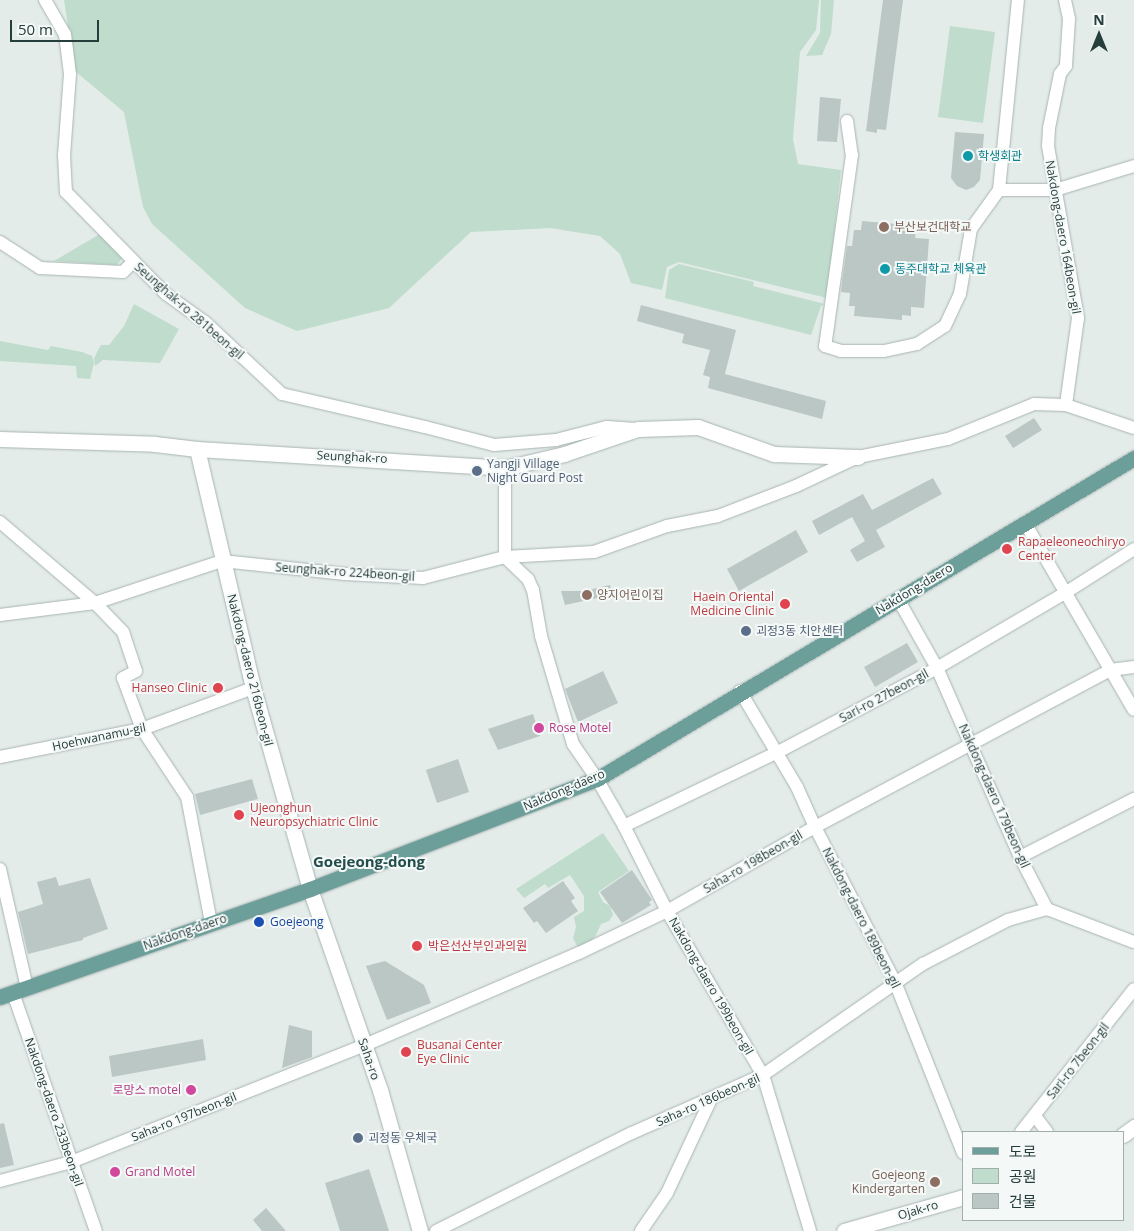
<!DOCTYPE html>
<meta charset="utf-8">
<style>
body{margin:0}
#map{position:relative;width:1134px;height:1231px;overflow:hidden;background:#e4ecea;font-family:"Open Sans","Noto Sans KR",sans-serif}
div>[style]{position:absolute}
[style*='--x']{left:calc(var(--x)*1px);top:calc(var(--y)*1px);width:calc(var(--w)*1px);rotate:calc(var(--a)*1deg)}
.green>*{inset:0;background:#bfdccc}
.building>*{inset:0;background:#bac7c4}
.roads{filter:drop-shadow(0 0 1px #a7b4b2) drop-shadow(0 0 1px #a7b4b2)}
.street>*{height:12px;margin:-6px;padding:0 6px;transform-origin:6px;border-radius:6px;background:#fff}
.secondary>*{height:15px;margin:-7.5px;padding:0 7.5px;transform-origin:7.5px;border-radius:7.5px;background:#fff}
.primary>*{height:15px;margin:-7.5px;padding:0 7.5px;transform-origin:7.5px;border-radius:7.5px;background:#6c9e9a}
.dots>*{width:14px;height:14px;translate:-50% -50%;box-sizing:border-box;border:2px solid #f4f9f8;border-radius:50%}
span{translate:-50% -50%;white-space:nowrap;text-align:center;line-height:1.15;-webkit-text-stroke:4px #f4f9f8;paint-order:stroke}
.culture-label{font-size:12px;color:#0d838f}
.left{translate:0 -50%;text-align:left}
.education-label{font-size:12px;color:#785e54}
.right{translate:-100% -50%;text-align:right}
.street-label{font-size:12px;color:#253d3b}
.service-label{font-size:12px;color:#4e5e75}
.health-label{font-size:12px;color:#be3a42}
.hotel-label{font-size:12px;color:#b23c85}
.transit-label{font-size:12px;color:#164399}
.quarter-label{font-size:15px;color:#224d4b;font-weight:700}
.legend{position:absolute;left:962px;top:1131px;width:162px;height:90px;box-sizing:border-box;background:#f4f9f8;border:1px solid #a1aeac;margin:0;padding:6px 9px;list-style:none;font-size:15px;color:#253d3b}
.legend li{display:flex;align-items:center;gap:10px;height:25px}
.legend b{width:25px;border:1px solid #a1aeac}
.north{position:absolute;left:1074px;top:10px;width:50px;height:50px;-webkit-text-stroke:4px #f4f9f8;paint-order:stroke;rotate:0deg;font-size:14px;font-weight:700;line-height:20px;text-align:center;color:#253d3b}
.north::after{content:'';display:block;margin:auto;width:18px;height:22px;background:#253d3b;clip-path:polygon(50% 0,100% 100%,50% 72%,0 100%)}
.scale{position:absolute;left:10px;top:20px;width:89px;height:22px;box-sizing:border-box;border:2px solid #253d3b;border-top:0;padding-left:6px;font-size:15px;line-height:18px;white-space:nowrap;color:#253d3b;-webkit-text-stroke:4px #f4f9f8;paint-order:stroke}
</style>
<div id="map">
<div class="green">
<i style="clip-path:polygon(64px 0,819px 0,816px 30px,800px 52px,793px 139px,798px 164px,841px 170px,827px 298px,679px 262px,667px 267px,662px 290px,631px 283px,620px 254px,600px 236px,550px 228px,471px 232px,389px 308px,297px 331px,245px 308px,152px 224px,143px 207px,124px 112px,75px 71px)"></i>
<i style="clip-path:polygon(821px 0,834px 0,831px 34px,822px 55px,806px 56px,820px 33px)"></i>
<i style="clip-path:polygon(950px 26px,995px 32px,983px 123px,938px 117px)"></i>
<i style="clip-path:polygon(100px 234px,123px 257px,117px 265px,54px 261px)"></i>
<i style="clip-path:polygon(679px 264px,754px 282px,753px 286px,825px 304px,821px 306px,811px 335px,665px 298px,669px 270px)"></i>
<i style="clip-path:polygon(134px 304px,179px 329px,160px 363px,103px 360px,95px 366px,94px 359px,97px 352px,101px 345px,109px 345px,124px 326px)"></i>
<i style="clip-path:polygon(0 341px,48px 350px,51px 346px,82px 352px,92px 356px,94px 363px,90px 379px,77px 378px,76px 366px,0 361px)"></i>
<i style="clip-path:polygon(603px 833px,629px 871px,598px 892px,603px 902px,610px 906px,613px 915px,609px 921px,601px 924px,595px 937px,579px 950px,573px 938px,576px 927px,574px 917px,584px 911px,584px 896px,570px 875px,548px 888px,545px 884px,524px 898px,516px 889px)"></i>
</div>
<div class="building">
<i style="clip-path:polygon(883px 0,903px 0,886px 130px,877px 129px,877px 133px,866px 131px)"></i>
<i style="clip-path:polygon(820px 97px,841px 99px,837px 142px,817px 141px)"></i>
<i style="clip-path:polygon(955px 132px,984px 134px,980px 180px,974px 187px,966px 190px,957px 186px,951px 178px)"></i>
<i style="clip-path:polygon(862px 221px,908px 225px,907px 230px,916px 231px,915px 238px,929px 239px,924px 308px,911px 307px,911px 316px,902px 315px,902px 320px,854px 316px,855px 306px,849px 306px,850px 293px,841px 292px,842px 282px,847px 246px,852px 246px,854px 230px,861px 230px)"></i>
<i style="clip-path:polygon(641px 305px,736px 330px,725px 374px,826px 401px,822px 419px,708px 388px,710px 377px,703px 375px,710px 350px,682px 343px,684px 334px,637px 321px)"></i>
<i style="clip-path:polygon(1034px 418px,1042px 430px,1013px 448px,1005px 436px)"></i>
<i style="clip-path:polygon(933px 478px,942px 494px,876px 530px,885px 547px,857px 562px,850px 550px,865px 541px,852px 517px,819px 535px,812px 521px,863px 494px,872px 510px)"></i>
<i style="clip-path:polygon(796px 530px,808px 552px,739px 591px,727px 569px)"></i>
<i style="clip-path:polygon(610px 585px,612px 595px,565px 605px,561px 591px,585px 591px)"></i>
<i style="clip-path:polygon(907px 643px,918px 662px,875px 687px,864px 667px)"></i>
<i style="clip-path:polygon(603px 671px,618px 703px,578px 722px,565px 689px)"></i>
<i style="clip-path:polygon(533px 714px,540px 736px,498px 750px,488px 729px)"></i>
<i style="clip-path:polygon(458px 759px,469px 792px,437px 803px,426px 770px)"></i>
<i style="clip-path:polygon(252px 779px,258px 799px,200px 815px,195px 794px)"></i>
<i style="clip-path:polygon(632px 870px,652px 900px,649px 902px,651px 905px,622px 923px,600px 892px)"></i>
<i style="clip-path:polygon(56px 877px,59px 886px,90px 878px,108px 929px,83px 938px,83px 940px,28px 954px,18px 912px,43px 904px,37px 882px)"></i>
<i style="clip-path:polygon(563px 881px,575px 898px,571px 901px,578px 911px,546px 933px,537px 921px,534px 923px,523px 908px)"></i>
<i style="clip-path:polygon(385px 961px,424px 985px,431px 1003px,387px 1020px,366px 966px)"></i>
<i style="clip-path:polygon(289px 1025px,312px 1031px,312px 1057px,282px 1068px)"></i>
<i style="clip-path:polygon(203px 1039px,206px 1060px,112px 1077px,109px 1056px)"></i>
<i style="clip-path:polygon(4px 1123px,14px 1165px,0 1168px,0 1124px)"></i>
<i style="clip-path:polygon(369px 1169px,389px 1231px,340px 1231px,325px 1183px)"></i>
<i style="clip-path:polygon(266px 1208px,286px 1231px,262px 1231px,253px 1220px)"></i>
</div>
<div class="roads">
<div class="street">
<i style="--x:45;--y:0;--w:39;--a:60"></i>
<i style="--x:65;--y:34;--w:40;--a:82.9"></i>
<i style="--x:70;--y:74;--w:81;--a:94.2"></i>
<i style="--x:64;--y:155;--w:37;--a:87"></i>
<i style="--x:66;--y:192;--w:143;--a:45.6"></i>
<i style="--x:166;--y:294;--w:48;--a:35.7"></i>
<i style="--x:205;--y:322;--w:105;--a:43.1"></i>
<i style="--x:282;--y:394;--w:147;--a:13"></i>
<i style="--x:425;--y:427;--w:71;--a:14.6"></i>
<i style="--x:494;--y:445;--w:62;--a:-4.6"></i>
<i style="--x:556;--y:440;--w:53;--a:-14.3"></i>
<i style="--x:607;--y:427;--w:29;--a:4"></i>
<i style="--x:1065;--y:0;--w:19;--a:78"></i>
<i style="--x:1069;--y:19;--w:47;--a:93.7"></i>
<i style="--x:1066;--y:66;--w:10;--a:127"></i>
<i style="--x:1060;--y:74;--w:55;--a:101.5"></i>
<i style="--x:1049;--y:128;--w:18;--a:93"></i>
<i style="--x:1048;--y:146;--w:175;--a:80.1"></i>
<i style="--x:1078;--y:318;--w:88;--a:97.9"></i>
<i style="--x:1066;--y:405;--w:72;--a:18.7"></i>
<i style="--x:847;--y:121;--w:34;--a:82"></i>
<i style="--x:852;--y:155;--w:193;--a:98"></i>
<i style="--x:825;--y:346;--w:17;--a:17"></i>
<i style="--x:841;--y:351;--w:43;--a:0"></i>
<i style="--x:884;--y:351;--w:34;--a:-12"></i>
<i style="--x:917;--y:344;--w:33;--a:-33"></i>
<i style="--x:945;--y:326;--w:35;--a:-65"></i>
<i style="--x:960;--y:294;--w:66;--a:-80.4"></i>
<i style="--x:971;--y:229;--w:48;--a:-54.3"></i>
<i style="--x:999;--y:190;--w:191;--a:-84.3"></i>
<i style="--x:999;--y:190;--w:56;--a:0"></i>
<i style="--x:1055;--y:190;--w:83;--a:-16.9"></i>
<i style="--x:0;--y:242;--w:48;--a:33"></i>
<i style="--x:40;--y:268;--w:83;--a:2.8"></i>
<i style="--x:123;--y:272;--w:14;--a:-45"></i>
<i style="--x:505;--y:468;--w:89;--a:90"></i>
<i style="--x:505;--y:557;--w:32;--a:44"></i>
<i style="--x:528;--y:579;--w:12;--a:66"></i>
<i style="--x:533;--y:590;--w:47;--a:80.1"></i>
<i style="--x:541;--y:636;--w:113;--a:73.5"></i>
<i style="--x:573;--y:744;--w:42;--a:55.6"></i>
<i style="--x:597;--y:779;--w:54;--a:60.1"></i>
<i style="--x:624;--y:826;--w:95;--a:63.2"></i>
<i style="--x:667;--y:911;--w:190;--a:59.7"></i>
<i style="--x:763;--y:1075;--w:163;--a:73.2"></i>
<i style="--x:0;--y:522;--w:125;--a:40.5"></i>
<i style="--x:95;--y:603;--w:40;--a:46"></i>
<i style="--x:123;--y:632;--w:41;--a:71.6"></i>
<i style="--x:136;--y:671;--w:15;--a:152"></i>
<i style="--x:123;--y:678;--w:54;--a:69.6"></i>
<i style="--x:142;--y:729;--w:82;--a:56.5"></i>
<i style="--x:187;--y:797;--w:128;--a:79.2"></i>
<i style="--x:1025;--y:523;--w:216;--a:59.8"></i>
<i style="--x:898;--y:599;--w:79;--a:60.5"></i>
<i style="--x:937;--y:668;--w:206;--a:66.3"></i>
<i style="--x:1020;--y:857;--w:59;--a:62.6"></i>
<i style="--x:1047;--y:909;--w:93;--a:20.8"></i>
<i style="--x:0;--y:615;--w:96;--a:-7.2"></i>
<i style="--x:95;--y:603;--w:134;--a:-18.3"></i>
<i style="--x:222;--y:561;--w:124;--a:6"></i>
<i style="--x:345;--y:574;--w:78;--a:2.9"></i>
<i style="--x:423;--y:578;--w:85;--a:-14.4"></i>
<i style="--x:505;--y:557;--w:89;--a:-3.2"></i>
<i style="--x:594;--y:552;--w:77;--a:-19.6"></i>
<i style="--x:667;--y:526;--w:52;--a:-11.1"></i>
<i style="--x:718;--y:516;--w:84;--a:-21"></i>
<i style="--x:796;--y:486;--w:68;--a:-25.1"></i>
<i style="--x:858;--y:457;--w:92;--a:-11.3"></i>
<i style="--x:948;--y:439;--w:93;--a:-22.1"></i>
<i style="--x:1034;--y:404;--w:32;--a:2"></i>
<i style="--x:740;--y:691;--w:112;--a:59.3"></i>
<i style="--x:797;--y:787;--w:44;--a:65.8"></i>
<i style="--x:815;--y:827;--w:174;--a:62.7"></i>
<i style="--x:895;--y:982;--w:184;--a:68.3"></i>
<i style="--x:0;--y:757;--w:145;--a:-11.2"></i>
<i style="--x:142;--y:729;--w:118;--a:-20.3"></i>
<i style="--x:624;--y:826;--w:171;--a:-25.7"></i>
<i style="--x:778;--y:752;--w:180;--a:-27.8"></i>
<i style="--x:937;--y:668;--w:148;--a:-30.4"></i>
<i style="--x:1065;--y:593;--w:82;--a:-32.5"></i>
<i style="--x:1020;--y:857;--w:128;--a:-27"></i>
<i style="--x:0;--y:869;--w:122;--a:77.2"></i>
<i style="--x:13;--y:993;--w:252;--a:70.8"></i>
<i style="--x:1035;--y:1116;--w:20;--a:53"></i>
<i style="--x:1021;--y:1132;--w:182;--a:-51.7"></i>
<i style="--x:0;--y:1181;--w:73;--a:-15"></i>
<i style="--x:71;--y:1162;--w:316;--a:-21.7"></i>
<i style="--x:365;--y:1045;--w:233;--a:-23.3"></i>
<i style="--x:579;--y:953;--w:98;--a:-25.5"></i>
<i style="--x:667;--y:911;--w:170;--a:-29.6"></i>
<i style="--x:815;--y:827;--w:334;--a:-28"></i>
<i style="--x:1110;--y:670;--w:24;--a:-7"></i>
<i style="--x:436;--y:1231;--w:219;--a:-26.6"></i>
<i style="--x:632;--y:1133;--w:143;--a:-23.9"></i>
<i style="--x:763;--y:1075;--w:195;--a:-34.8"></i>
<i style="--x:923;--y:964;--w:96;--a:-27.4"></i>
<i style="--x:1008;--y:920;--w:41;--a:-15.8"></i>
<i style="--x:641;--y:1231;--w:46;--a:-55.6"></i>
<i style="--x:667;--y:1193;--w:102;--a:-64.9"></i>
</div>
<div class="secondary">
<i style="--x:0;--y:439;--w:155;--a:1.8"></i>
<i style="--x:155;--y:444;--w:42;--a:6.8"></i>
<i style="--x:197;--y:449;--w:309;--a:3.5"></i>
<i style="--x:505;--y:468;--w:61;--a:-13.3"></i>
<i style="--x:564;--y:454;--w:78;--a:-18.7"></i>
<i style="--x:638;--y:429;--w:60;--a:-1.9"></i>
<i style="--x:698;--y:427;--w:81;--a:19.6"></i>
<i style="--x:774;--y:454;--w:84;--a:2"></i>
<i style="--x:197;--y:449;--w:245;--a:76.8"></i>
<i style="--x:253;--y:688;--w:209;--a:74.2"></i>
<i style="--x:310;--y:889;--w:213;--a:70.8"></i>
<i style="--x:380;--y:1090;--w:147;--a:74.2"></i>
<i style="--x:1123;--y:1135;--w:14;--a:-36"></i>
<i style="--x:844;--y:1231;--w:124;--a:-15.9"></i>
</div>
<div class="primary">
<i style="--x:0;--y:997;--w:328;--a:-19.2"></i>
<i style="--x:310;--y:889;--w:307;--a:-21"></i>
<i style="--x:597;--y:779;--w:626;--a:-30.87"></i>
</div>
</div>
<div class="dots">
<i style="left:968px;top:156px;background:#0f9aa8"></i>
<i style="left:884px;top:227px;background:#8d6e63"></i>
<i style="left:885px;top:269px;background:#0f9aa8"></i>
<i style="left:477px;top:471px;background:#5c6f8a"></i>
<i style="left:1007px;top:549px;background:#e0444e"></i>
<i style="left:587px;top:595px;background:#8d6e63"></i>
<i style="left:785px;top:604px;background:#e0444e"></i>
<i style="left:746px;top:631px;background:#5c6f8a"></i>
<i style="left:218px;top:688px;background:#e0444e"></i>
<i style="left:539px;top:728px;background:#d1479c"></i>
<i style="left:239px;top:815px;background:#e0444e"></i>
<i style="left:259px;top:922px;background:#1a4fb4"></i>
<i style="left:417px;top:946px;background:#e0444e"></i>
<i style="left:406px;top:1052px;background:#e0444e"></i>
<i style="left:191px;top:1090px;background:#d1479c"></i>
<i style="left:358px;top:1138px;background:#5c6f8a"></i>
<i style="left:115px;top:1172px;background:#d1479c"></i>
<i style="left:935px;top:1182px;background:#8d6e63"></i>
</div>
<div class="culture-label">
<span class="left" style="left:978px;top:156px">학생회관</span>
<span class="left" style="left:895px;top:269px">동주대학교 체육관</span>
</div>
<div class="education-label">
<span class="left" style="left:894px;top:227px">부산보건대학교</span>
<span class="left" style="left:597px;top:595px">양지어린이집</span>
<span class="right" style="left:925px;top:1182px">Goejeong<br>Kindergarten</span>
</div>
<div class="street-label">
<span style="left:1063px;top:237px;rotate:80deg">Nakdong-daero 164beon-gil</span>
<span style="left:189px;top:311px;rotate:41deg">Seunghak-ro 281beon-gil</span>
<span style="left:352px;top:457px;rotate:3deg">Seunghak-ro</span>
<span style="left:345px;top:572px;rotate:4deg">Seunghak-ro 224beon-gil</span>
<span style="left:914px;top:589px;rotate:-31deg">Nakdong-daero</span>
<span style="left:250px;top:670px;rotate:76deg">Nakdong-daero 216beon-gil</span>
<span style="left:884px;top:696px;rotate:-28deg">Sari-ro 27beon-gil</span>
<span style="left:99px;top:737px;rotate:-12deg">Hoehwanamu-gil</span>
<span style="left:564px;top:790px;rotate:-23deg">Nakdong-daero</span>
<span style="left:994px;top:796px;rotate:66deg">Nakdong-daero 179beon-gil</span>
<span style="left:753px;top:862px;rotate:-30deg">Saha-ro 198beon-gil</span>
<span style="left:861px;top:918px;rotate:63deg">Nakdong-daero 189beon-gil</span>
<span style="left:185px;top:932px;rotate:-19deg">Nakdong-daero</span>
<span style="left:711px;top:986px;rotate:60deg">Nakdong-daero 199beon-gil</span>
<span style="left:369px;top:1059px;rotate:71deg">Saha-ro</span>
<span style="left:1078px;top:1061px;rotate:-52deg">Sari-ro 7beon-gil</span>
<span style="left:708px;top:1100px;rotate:-24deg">Saha-ro 186beon-gil</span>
<span style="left:54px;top:1112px;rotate:71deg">Nakdong-daero 233beon-gil</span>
<span style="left:184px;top:1117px;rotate:-22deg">Saha-ro 197beon-gil</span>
<span style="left:918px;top:1210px;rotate:-16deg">Ojak-ro</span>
</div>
<div class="service-label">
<span class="left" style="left:487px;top:471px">Yangji Village<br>Night Guard Post</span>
<span class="left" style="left:756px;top:631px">괴정3동 치안센터</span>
<span class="left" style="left:368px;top:1138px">괴정동 우체국</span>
</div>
<div class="health-label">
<span class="left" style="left:1018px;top:549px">Rapaeleoneochiryo<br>Center</span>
<span class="right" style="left:774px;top:604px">Haein Oriental<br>Medicine Clinic</span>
<span class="right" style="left:207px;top:688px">Hanseo Clinic</span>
<span class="left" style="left:250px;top:815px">Ujeonghun<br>Neuropsychiatric Clinic</span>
<span class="left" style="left:428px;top:946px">박은선산부인과의원</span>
<span class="left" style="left:417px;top:1052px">Busanai Center<br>Eye Clinic</span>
</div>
<div class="hotel-label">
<span class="left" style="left:549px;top:728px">Rose Motel</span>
<span class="right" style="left:181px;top:1090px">로망스 motel</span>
<span class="left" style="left:125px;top:1172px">Grand Motel</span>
</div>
<div class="transit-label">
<span class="left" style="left:270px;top:922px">Goejeong</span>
</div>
<div class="quarter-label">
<span style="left:369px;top:862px">Goejeong-dong</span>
</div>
<ul class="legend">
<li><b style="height:6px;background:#6c9e9a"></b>도로</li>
<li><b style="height:14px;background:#bfdccc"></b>공원</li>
<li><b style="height:14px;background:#bac7c4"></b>건물</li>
</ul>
<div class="north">N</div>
<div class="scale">50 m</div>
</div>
